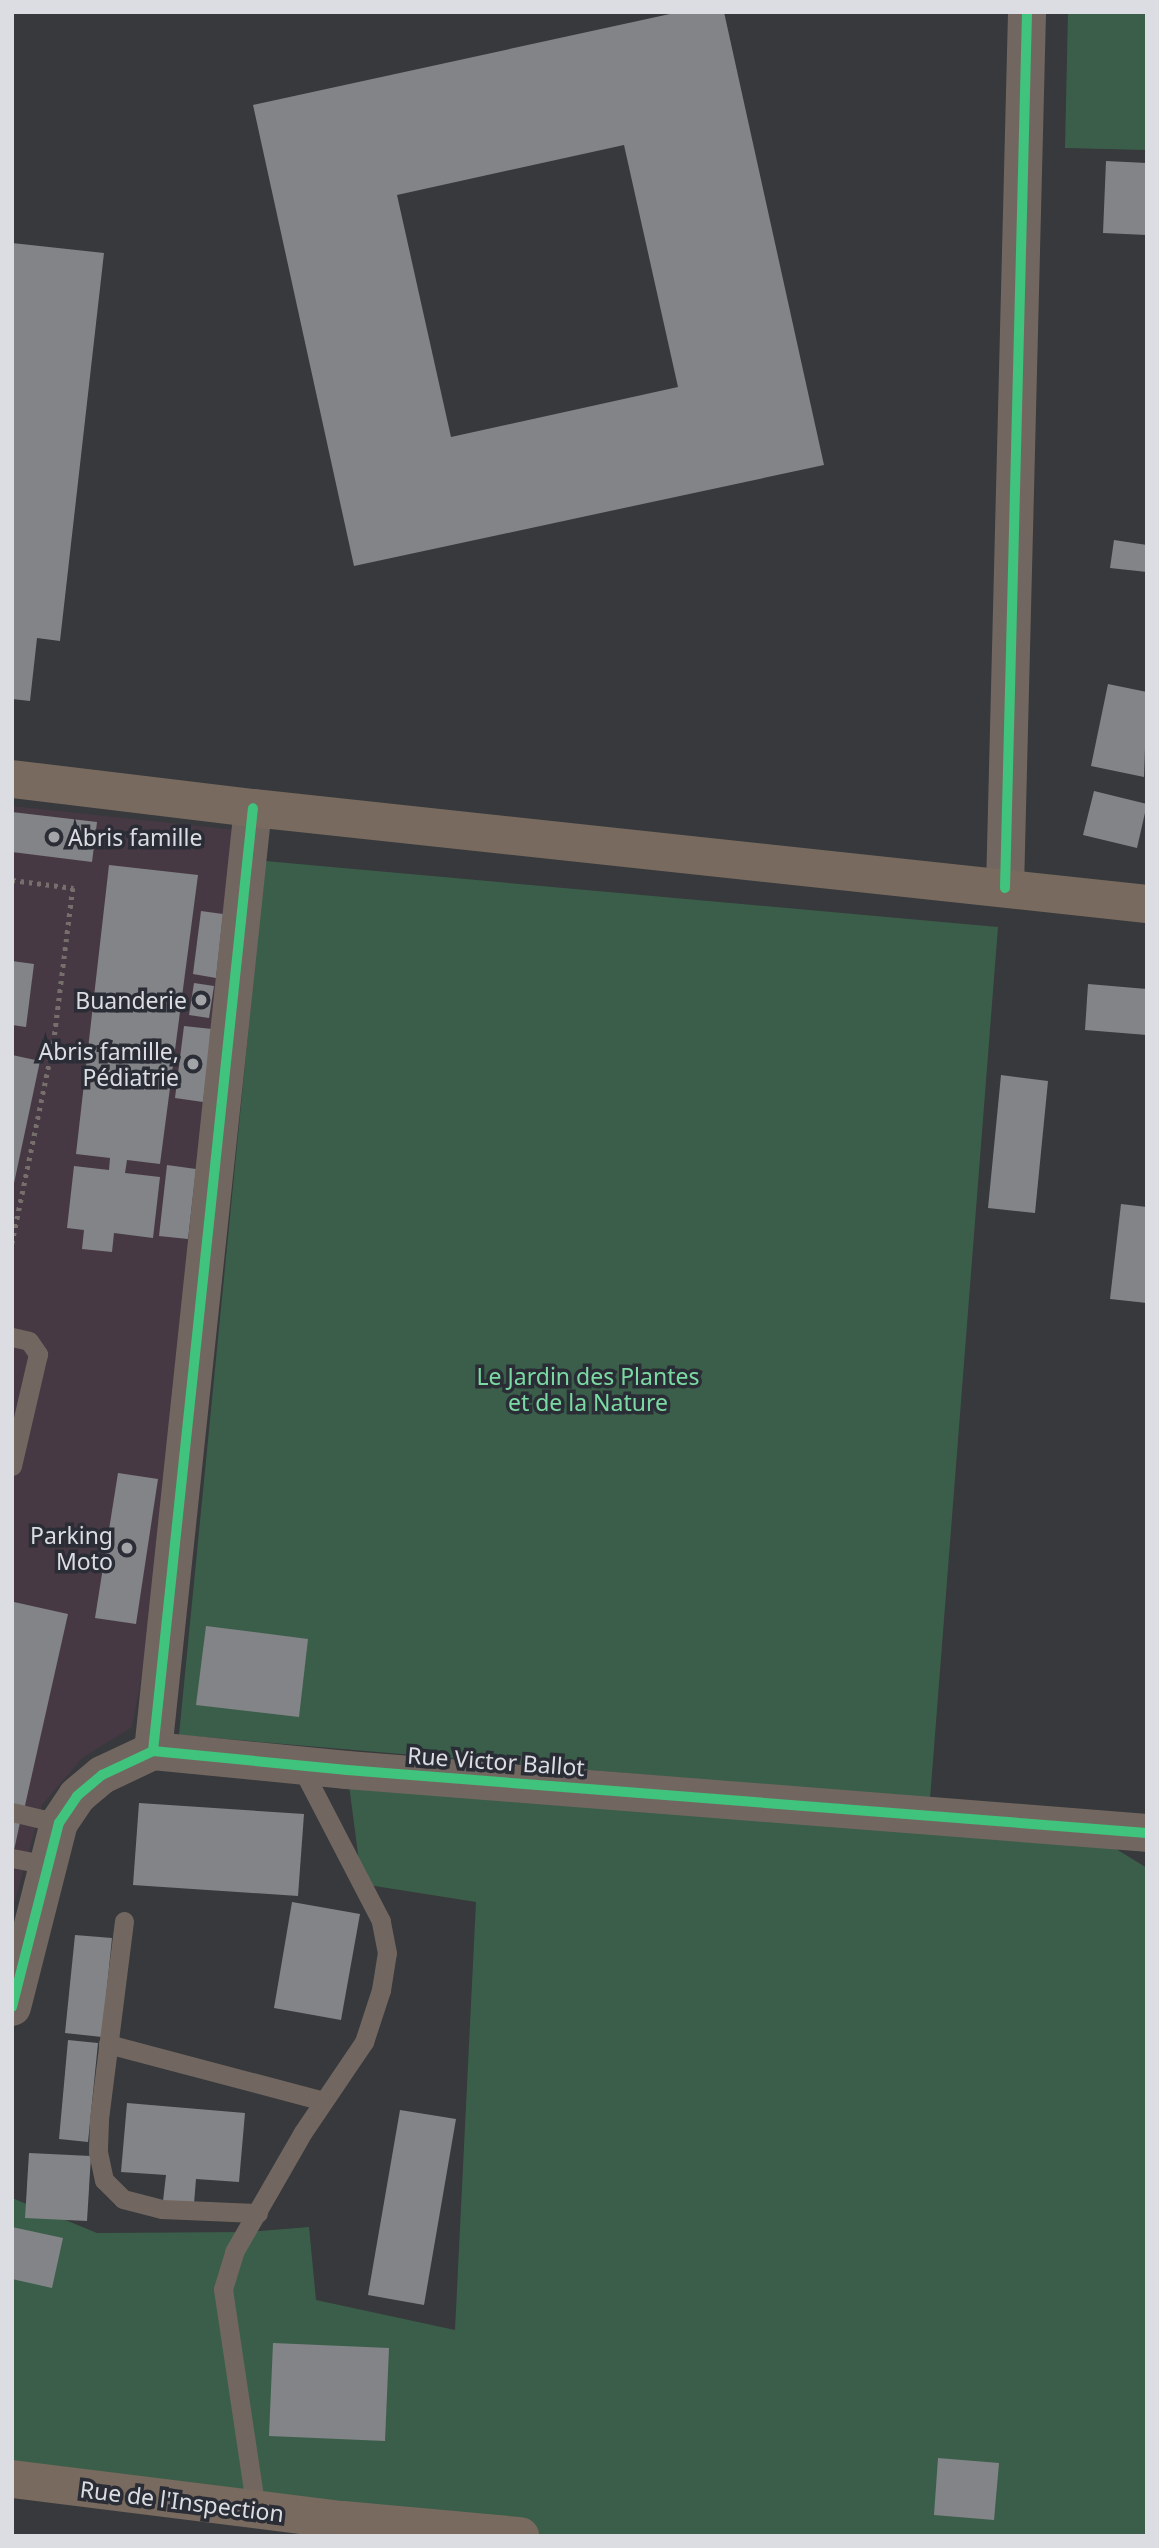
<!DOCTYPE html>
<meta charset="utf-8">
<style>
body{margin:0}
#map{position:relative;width:1159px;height:2548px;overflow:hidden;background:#37393c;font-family:"Noto Sans",sans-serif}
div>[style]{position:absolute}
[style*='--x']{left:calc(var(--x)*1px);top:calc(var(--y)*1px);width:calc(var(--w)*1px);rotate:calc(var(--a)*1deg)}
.medical>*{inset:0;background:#473944}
.green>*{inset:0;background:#3b5e4a}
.building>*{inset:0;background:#838487}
.path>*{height:4.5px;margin-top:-2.25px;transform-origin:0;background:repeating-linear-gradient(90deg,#766f6b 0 3.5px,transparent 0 8.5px)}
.lane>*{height:19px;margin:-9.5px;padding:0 9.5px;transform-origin:9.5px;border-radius:9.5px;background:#726760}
.street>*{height:38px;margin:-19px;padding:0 19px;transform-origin:19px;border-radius:19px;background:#726760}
.secondary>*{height:38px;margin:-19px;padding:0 19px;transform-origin:19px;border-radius:19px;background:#786a5f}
.cycleway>*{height:10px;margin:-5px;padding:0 5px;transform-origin:5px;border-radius:5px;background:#40c37c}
.dots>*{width:19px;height:19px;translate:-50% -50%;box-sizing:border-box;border:4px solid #2a2d35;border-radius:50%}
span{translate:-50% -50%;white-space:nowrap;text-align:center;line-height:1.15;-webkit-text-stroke:7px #2a2d35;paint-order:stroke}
.poi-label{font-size:23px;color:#dbdde2}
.left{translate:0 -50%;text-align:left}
.right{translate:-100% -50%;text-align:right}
.park-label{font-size:23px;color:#7bdaa3}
.street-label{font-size:23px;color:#dbdde2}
.frame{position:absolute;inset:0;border:14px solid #dbdde2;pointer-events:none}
</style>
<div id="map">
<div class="medical">
<i style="clip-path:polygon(12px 806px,236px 830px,150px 1630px,132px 1727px,82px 1758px,42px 1805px,12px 1911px)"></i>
</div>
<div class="green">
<i style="clip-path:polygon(1068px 12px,1147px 12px,1147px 150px,1065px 148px)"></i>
<i style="clip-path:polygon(265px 861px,998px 927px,930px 1799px,179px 1735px)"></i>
<i style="clip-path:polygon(347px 1770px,1082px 1828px,1147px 1868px,1147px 2536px,520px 2536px,12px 2478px,12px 2198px,97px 2233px,247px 2232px,309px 2227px,316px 2300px,455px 2330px,476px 1902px,362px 1884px)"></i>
</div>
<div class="building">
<i style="clip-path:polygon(evenodd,679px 12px,724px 12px,824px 465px,354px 566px,253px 105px,679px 12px,624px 145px,678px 387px,451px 437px,397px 195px,624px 145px)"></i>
<i style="clip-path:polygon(1106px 161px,1147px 163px,1147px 235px,1103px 233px)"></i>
<i style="clip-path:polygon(12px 243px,104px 253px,60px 641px,37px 638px,30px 701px,12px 699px)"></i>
<i style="clip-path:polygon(1114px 540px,1147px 545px,1147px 572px,1110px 568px)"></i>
<i style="clip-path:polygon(1108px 684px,1147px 692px,1144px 777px,1091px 766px)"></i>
<i style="clip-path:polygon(1094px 791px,1147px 804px,1137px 848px,1083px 835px)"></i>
<i style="clip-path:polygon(12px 812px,97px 822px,92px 862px,12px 852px)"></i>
<i style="clip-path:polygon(109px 865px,198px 875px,160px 1164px,127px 1160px,125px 1173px,160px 1177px,153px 1238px,114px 1233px,112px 1252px,82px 1249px,84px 1230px,67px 1228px,74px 1166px,109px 1170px,110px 1158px,76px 1154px)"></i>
<i style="clip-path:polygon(201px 911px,223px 914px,216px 978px,193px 974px)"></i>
<i style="clip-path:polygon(12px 961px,34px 964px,26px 1027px,12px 1025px)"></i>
<i style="clip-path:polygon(194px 983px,214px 986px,209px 1018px,189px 1015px)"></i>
<i style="clip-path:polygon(1088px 984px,1147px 989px,1147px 1035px,1085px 1030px)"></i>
<i style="clip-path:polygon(184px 1026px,212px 1029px,203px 1102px,175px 1098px)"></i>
<i style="clip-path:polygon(12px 1055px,40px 1061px,13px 1188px,12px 1188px)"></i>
<i style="clip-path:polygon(1001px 1075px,1048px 1081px,1035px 1213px,988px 1208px)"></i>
<i style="clip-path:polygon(167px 1165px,196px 1169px,188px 1239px,159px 1236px)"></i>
<i style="clip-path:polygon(1121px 1204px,1147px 1207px,1147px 1303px,1110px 1299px)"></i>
<i style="clip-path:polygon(118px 1473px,158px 1479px,136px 1624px,95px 1618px)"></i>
<i style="clip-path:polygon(14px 1602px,68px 1614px,24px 1810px,12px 1808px)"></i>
<i style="clip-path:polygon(206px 1626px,308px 1639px,299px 1717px,196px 1705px)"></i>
<i style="clip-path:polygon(139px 1803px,304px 1814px,298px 1896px,133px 1885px)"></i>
<i style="clip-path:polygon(12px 1817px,21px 1818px,13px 1855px,12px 1855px)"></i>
<i style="clip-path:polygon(292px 1902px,360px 1914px,341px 2020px,274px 2008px)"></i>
<i style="clip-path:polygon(75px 1935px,112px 1938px,102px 2037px,65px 2033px)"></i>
<i style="clip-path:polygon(68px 2040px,98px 2043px,88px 2142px,59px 2139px)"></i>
<i style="clip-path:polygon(127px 2103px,245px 2113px,239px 2182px,196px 2179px,194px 2204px,163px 2201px,166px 2175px,121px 2172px)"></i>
<i style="clip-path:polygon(400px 2110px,456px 2119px,424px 2305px,368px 2295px)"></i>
<i style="clip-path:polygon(29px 2153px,91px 2156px,87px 2221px,25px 2218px)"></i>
<i style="clip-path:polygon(12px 2227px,63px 2238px,52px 2288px,12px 2279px)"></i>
<i style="clip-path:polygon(273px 2343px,389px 2348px,385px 2441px,269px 2436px)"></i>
<i style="clip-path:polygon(938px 2458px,999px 2463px,994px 2520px,934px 2515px)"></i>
</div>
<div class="path">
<i style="--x:12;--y:880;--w:62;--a:7.5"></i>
<i style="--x:73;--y:888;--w:154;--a:97.1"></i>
<i style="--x:54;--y:1041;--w:207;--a:101.7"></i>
</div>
<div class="lane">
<i style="--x:12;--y:1337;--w:17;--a:13"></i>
<i style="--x:29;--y:1341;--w:16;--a:55"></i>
<i style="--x:38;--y:1354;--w:115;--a:103.1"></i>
<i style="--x:12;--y:1812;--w:48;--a:13.2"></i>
<i style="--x:12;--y:1858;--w:36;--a:11"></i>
<i style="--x:124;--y:1921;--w:201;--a:97.2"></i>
<i style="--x:99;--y:2120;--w:32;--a:92"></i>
<i style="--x:98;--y:2152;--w:29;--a:78"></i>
<i style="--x:104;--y:2180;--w:27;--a:45"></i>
<i style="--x:123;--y:2199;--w:40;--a:14.4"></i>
<i style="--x:162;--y:2209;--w:96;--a:2.4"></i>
<i style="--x:108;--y:2044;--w:223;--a:14.8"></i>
<i style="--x:256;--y:2510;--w:223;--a:-98.5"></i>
<i style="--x:223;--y:2289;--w:39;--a:-73"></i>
<i style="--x:234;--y:2252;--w:138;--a:-60.1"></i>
<i style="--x:303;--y:2132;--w:109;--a:-55.9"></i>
<i style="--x:364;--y:2042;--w:55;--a:-71.9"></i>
<i style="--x:381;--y:1990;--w:37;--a:-81"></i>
<i style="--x:387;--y:1953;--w:33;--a:-101"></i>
<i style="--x:381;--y:1921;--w:176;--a:-117.4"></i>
</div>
<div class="street">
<i style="--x:1005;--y:888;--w:876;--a:-88.56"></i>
<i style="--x:153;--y:1751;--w:948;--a:-83.95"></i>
<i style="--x:12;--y:2007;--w:190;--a:-75.7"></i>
<i style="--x:59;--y:1823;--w:32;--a:-56"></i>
<i style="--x:77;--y:1796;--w:33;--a:-40"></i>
<i style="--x:102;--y:1775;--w:56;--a:-25.2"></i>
<i style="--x:153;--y:1751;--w:195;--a:5.6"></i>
<i style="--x:347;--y:1770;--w:802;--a:4.5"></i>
</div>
<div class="secondary">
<i style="--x:12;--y:779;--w:243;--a:6.9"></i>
<i style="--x:253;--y:808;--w:899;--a:6.13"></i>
<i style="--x:12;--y:2479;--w:334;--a:7.1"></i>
<i style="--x:343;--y:2520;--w:178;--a:5.2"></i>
</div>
<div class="cycleway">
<i style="--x:1005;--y:888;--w:876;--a:-88.56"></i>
<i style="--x:153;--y:1751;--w:948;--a:-83.95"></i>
<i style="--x:12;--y:2007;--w:190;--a:-75.7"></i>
<i style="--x:59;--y:1823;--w:32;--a:-56"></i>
<i style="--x:77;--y:1796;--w:33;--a:-40"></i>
<i style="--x:102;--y:1775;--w:56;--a:-25.2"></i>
<i style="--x:153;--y:1751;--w:195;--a:5.6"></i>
<i style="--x:347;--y:1770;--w:802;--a:4.5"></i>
</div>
<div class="dots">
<i style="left:54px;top:837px;background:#a2a4a8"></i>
<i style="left:201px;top:1000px;background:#a2a4a8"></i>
<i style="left:193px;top:1064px;background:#a2a4a8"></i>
<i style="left:127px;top:1548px;background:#a2a4a8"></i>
</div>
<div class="poi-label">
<span class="left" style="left:68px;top:837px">Abris famille</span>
<span class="right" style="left:187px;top:1000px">Buanderie</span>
<span class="right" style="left:179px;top:1064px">Abris famille,<br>Pédiatrie</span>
<span class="right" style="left:113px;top:1548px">Parking<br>Moto</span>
</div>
<div class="park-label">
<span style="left:588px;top:1389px">Le Jardin des Plantes<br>et de la Nature</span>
</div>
<div class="street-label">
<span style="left:496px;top:1761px;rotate:4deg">Rue Victor Ballot</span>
<span style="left:182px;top:2501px;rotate:7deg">Rue de l'Inspection</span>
</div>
<div class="frame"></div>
</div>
